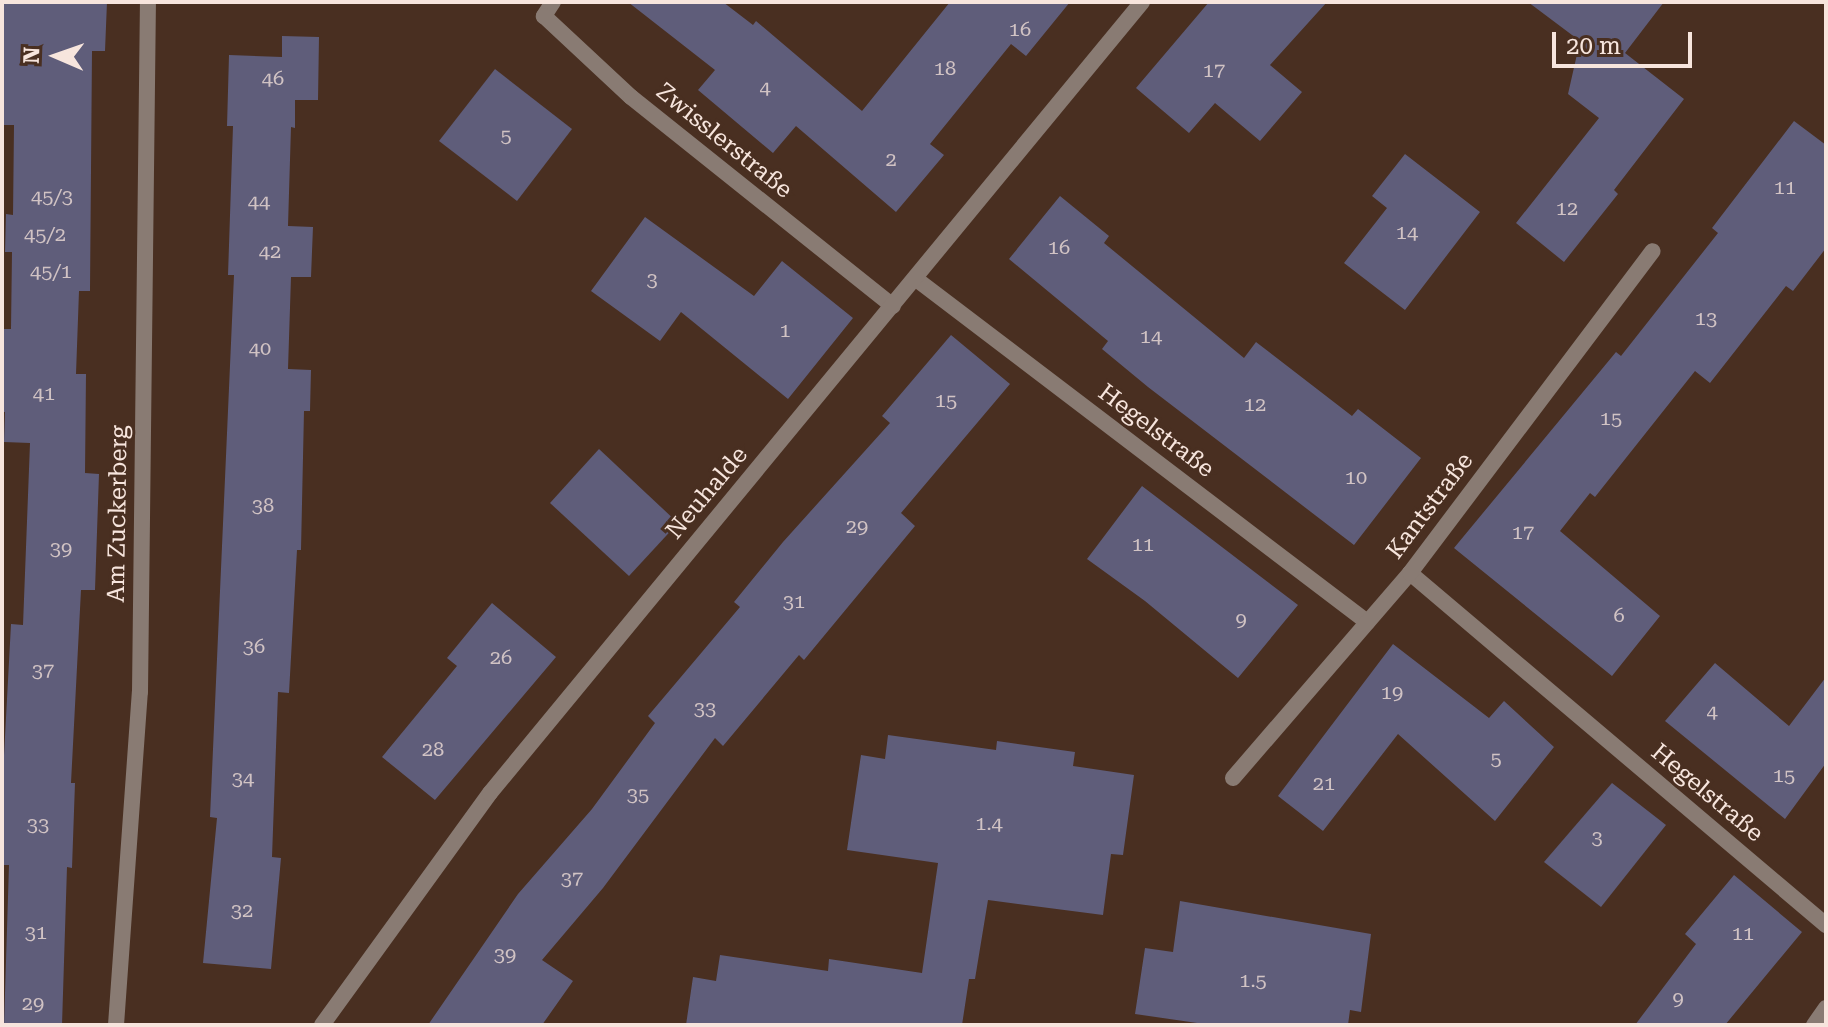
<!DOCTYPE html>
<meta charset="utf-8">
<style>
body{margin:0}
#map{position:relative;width:1828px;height:1027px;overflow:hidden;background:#492f21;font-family:"Roboto Serif",serif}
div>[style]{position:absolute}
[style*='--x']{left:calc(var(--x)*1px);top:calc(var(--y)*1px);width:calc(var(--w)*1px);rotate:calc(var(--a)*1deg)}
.building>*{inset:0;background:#5f5d7a}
.minor>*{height:16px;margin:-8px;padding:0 8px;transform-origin:8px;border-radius:8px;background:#897b73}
span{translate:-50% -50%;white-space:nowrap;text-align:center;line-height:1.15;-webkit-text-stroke:6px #492f21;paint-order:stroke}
.number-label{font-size:20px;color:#d1c3c4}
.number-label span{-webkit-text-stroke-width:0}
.street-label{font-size:24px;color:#f7e5dd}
.frame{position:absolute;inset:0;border:4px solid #f7e5dd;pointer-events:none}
.north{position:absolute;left:16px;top:16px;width:80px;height:80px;-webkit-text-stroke:6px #492f21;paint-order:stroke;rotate:272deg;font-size:22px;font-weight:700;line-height:32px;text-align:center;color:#f7e5dd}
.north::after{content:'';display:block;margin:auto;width:28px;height:36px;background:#f7e5dd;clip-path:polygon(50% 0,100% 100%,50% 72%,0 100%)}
.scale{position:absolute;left:1552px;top:32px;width:140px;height:36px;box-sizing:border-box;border:4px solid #f7e5dd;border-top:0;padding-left:10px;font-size:24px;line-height:28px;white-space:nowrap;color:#f7e5dd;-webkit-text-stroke:6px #492f21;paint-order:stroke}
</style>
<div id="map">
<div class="building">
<i style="clip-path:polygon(2px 2px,107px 2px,105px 51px,92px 51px,90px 291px,79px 291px,76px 374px,86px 374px,85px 473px,99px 474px,95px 590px,81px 590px,71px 783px,75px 783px,72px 868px,67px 867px,62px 1025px,4px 1025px,9px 865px,2px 865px,2px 793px,11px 624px,23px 625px,30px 443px,4px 442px,5px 412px,2px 412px,2px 329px,11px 329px,12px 252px,5px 252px,6px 214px,13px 215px,14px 125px,4px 125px)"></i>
<i style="clip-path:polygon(628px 2px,723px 2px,753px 25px,756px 21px,862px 111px,950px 2px,1070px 2px,1026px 56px,1011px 44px,930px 144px,944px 155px,896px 212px,796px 126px,773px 153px,698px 90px,715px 70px)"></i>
<i style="clip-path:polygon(1209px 2px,1327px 2px,1270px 65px,1302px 92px,1260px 141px,1215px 103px,1189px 133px,1136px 88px)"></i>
<i style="clip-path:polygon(1528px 2px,1664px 2px,1625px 53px,1684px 99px,1614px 190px,1618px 194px,1564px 262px,1516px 223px,1599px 118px,1568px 94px,1580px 41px)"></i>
<i style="clip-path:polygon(282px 36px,319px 37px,318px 100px,295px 100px,295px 128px,291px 127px,288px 226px,313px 227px,311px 277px,291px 277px,288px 369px,311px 370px,310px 411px,304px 411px,301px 550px,297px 550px,289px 693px,278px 692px,272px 857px,281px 858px,271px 969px,203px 963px,217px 818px,210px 817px,234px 275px,228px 275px,233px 126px,227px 126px,229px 55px,282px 57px)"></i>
<i style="clip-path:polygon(495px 69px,572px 129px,517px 201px,439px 141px)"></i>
<i style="clip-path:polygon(1794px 121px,1826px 145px,1826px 248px,1793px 291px,1786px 286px,1710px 383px,1695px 371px,1595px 497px,1590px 493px,1560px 531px,1660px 616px,1612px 676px,1454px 548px,1616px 352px,1621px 356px,1718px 233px,1712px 228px)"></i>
<i style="clip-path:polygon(1405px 154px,1480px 212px,1405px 310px,1344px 263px,1387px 208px,1372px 196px)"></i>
<i style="clip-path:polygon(1060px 196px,1109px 236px,1104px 243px,1244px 358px,1256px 342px,1352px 416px,1358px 409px,1421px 458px,1354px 545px,1148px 387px,1102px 349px,1108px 341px,1009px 259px)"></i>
<i style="clip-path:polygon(645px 217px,754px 296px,782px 261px,853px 318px,788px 399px,681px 312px,660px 341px,591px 291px)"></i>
<i style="clip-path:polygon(951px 335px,1010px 384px,901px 513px,915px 526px,804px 660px,799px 655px,723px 746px,715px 738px,603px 888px,542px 960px,573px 981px,542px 1025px,428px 1025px,518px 894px,592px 809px,655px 723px,648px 716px,740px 607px,734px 602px,783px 542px,890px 423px,882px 416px)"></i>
<i style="clip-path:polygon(599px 449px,678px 523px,629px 576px,550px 503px)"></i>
<i style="clip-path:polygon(1142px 486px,1298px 605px,1238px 678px,1145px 601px,1087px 559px)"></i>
<i style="clip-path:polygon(492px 603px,556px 657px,435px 800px,382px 757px,457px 666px,447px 658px)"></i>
<i style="clip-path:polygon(1393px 644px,1489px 718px,1504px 701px,1554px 747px,1495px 821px,1398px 734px,1323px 831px,1278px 796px)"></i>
<i style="clip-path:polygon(1715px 663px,1789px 726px,1826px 677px,1826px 763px,1785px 819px,1665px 721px)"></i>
<i style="clip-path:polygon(888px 735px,996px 750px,997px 741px,1075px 752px,1073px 766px,1134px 775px,1123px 855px,1111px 854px,1103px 915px,988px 900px,975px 979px,969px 979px,962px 1025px,686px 1025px,693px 977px,716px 981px,720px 955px,828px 971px,829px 959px,922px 973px,938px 863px,847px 850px,861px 755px,885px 759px)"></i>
<i style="clip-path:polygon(1612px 783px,1666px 825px,1601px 907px,1544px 862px)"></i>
<i style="clip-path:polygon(1734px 875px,1802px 932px,1725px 1025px,1635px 1025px,1696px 944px,1685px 934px)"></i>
<i style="clip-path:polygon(1180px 901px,1371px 934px,1361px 1012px,1350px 1010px,1348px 1025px,1211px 1025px,1135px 1014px,1145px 948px,1173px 952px)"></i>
</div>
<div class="minor">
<i style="--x:553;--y:2;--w:17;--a:123"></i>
<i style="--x:544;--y:16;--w:119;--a:43"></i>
<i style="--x:631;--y:97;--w:335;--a:38.6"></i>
<i style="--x:916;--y:279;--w:567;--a:37.25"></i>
<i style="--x:1410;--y:573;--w:545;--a:40.24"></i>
<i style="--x:1233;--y:778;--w:271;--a:-49.2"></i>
<i style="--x:1410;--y:573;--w:403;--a:-53"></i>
<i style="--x:116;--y:1025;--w:334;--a:-85.9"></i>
<i style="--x:140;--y:692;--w:690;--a:-89.34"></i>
<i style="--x:322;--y:1025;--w:286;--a:-54.1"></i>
<i style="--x:490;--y:793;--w:1025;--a:-50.5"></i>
<i style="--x:1814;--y:1025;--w:21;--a:-55"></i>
</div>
<div class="number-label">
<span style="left:1020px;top:29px">16</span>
<span style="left:945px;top:68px">18</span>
<span style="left:1214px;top:70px">17</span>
<span style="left:273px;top:78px">46</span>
<span style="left:765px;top:87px">4</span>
<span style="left:506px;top:135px">5</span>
<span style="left:891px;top:159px">2</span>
<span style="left:1785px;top:187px">11</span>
<span style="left:52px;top:196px">45/3</span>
<span style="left:259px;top:201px">44</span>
<span style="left:1567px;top:208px">12</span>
<span style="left:1407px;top:232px">14</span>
<span style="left:45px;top:234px">45/2</span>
<span style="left:1059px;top:247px">16</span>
<span style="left:270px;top:251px">42</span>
<span style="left:51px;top:271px">45/1</span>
<span style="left:652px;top:279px">3</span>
<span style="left:1706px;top:318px">13</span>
<span style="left:785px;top:330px">1</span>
<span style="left:1151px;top:336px">14</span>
<span style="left:260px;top:348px">40</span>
<span style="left:44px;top:393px">41</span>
<span style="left:946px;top:400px">15</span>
<span style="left:1255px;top:404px">12</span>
<span style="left:1611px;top:418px">15</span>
<span style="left:1356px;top:477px">10</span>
<span style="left:263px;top:505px">38</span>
<span style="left:857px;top:526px">29</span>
<span style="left:1523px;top:532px">17</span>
<span style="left:1143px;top:544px">11</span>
<span style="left:61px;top:548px">39</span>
<span style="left:794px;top:601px">31</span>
<span style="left:1619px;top:615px">6</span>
<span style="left:1241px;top:619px">9</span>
<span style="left:254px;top:646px">36</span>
<span style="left:501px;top:657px">26</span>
<span style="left:43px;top:670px">37</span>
<span style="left:1392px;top:692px">19</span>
<span style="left:705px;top:708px">33</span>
<span style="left:1712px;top:711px">4</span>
<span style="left:433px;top:749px">28</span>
<span style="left:1496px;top:758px">5</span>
<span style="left:1784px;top:775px">15</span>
<span style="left:243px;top:778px">34</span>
<span style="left:1324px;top:783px">21</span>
<span style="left:638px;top:794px">35</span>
<span style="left:989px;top:823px">1.4</span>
<span style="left:38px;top:824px">33</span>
<span style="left:1597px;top:837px">3</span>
<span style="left:572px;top:878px">37</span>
<span style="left:242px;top:910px">32</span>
<span style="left:36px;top:932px">31</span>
<span style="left:1743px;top:933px">11</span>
<span style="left:505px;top:954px">39</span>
<span style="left:1253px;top:980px">1.5</span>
<span style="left:1678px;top:998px">9</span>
<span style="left:33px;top:1003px">29</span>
</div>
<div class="street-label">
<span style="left:724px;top:141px;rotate:39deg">Zwisslerstraße</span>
<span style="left:1156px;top:431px;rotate:37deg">Hegelstraße</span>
<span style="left:707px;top:493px;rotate:-50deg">Neuhalde</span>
<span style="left:1430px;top:506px;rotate:-53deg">Kantstraße</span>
<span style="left:118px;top:514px;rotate:-89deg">Am Zuckerberg</span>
<span style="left:1707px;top:793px;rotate:40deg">Hegelstraße</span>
</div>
<div class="frame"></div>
<div class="north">N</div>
<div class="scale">20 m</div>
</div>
